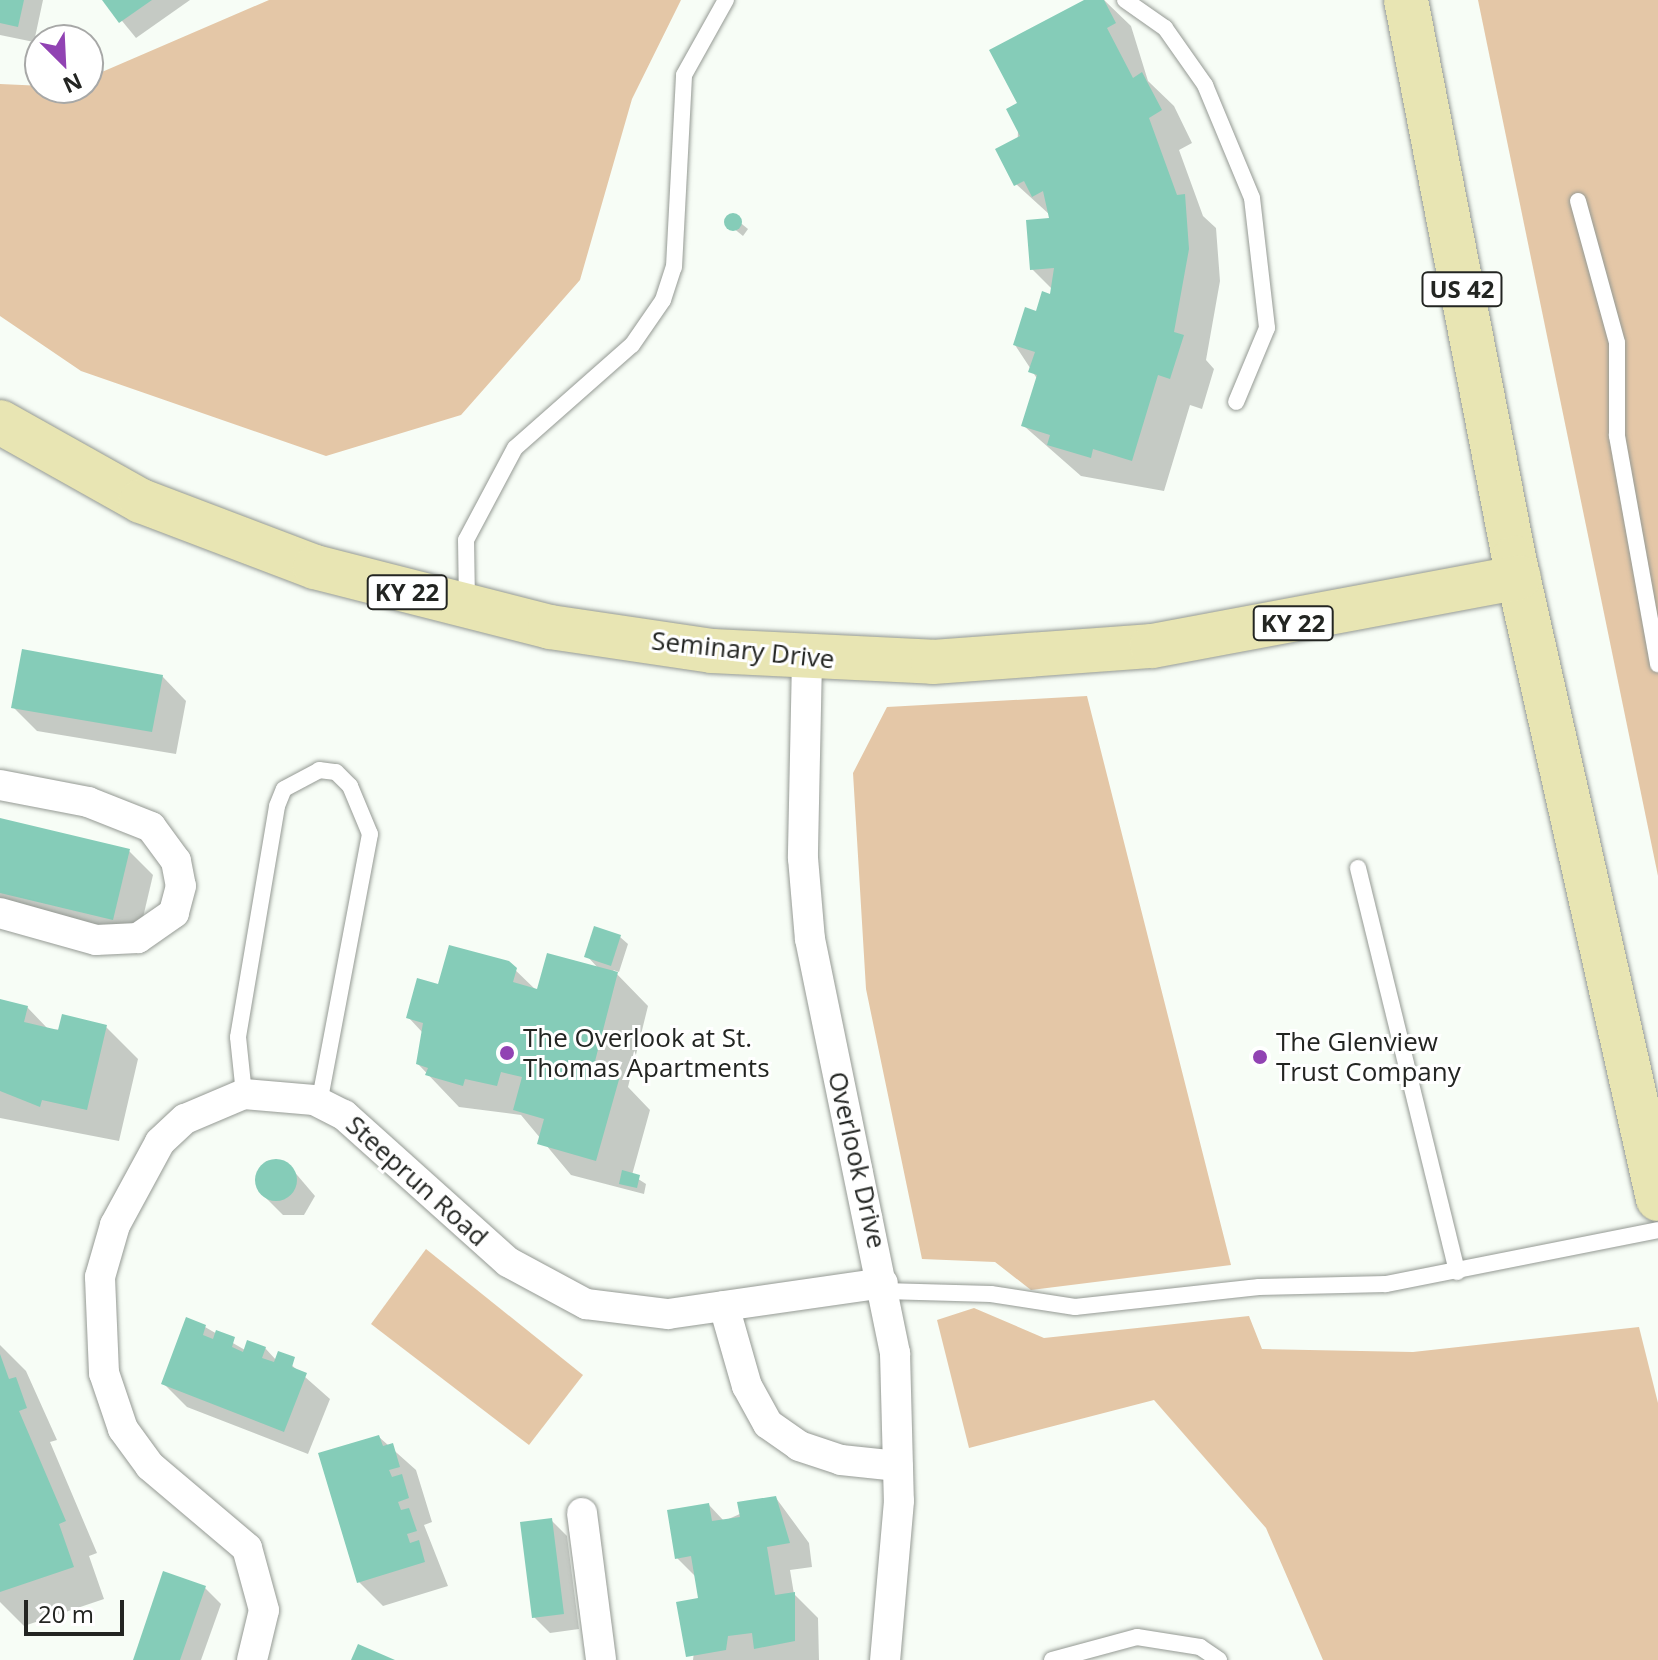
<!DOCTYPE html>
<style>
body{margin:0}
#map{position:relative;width:1658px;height:1660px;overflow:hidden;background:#f7fdf6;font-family:"Open Sans",sans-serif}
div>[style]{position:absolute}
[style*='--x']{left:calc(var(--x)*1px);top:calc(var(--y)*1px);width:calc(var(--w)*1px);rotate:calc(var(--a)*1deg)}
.green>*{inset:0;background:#e4c7a7}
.shadow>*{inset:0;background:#0003}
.building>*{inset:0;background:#85ccb8}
.round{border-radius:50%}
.roads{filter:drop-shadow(0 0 2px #959a94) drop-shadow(0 0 2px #959a94)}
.service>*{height:16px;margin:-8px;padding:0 8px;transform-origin:8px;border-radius:8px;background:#fff}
.minor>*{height:30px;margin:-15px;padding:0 15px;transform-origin:15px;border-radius:15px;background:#fff}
.primary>*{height:44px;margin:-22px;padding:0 22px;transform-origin:22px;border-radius:22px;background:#e8e5b3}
.dots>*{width:22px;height:22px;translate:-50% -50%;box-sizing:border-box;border:4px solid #fff;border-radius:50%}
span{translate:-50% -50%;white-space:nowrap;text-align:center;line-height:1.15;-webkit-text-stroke:6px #fff;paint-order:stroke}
.shield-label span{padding:2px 6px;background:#fff;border:2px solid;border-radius:6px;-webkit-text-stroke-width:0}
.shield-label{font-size:24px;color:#232522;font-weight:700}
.street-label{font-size:26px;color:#232522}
.poi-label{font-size:26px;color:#232522}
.left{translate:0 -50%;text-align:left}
.north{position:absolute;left:24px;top:24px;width:80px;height:80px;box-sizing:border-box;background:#fff;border:2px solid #a7a8a7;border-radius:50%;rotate:156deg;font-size:22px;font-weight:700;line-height:32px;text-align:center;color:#232522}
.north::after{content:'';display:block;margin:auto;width:28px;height:36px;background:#9143b3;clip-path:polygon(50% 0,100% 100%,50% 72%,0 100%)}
.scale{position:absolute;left:24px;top:1600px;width:100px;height:36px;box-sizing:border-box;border:4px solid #232522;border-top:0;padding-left:10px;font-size:24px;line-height:28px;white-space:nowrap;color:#232522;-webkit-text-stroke:6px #fff;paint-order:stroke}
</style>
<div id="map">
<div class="green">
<i style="clip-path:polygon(269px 0,681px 0,632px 99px,580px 280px,461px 415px,326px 456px,81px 371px,0 316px,0 84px,88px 88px,88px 78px)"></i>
<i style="clip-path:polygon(1478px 0,1658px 0,1658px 876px)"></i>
<i style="clip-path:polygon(1087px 696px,1231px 1265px,1031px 1290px,995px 1262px,922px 1259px,866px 989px,853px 773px,887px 707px)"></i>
<i style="clip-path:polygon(426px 1249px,583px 1375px,529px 1445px,371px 1324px)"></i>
<i style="clip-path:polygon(974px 1308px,1044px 1338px,1249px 1316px,1262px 1349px,1413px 1352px,1639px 1327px,1658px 1403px,1658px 1660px,1323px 1660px,1266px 1528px,1154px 1400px,969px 1448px,937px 1320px)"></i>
</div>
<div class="shadow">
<i style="clip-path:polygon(0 0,43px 0,34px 42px,0 35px)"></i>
<i style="clip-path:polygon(105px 0,190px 0,136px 38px)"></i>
<i style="clip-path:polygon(1089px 0,1104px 0,1131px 26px,1148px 81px,1174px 106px,1192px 143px,1179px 150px,1203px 216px,1216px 228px,1220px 281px,1206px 360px,1214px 369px,1202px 409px,1190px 405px,1164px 491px,1081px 476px,1024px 426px,1038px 380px,1015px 345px,1053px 290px,1032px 269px,1050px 215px,1016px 184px,1019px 104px)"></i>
<i style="clip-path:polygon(732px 216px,748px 229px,743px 236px,727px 223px)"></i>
<i style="clip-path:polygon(162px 676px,186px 701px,176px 754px,37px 731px,13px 707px)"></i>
<i style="clip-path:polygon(0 820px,129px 851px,153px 875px,137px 943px,0 911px)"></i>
<i style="clip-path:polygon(620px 937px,628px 944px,619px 972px,613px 970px,648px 1006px,628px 1087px,650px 1110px,632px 1175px,646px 1184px,644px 1194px,571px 1175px,521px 1115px,459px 1107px,418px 1064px,423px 1033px,408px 1017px,439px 986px,508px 963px,538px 992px,599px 969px,587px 956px)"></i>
<i style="clip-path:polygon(0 1001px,27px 1007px,49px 1030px,106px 1027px,138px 1059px,119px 1141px,0 1118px)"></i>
<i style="clip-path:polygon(266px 1161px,286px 1162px,315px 1196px,304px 1215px,283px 1215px,266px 1198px,255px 1180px)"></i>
<i style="clip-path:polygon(205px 1327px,245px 1350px,265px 1348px,277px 1361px,279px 1354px,330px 1399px,308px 1454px,187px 1407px,163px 1383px)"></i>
<i style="clip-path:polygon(0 1345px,26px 1371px,57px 1440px,50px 1442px,97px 1553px,89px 1556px,104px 1599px,24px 1626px,0 1602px)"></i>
<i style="clip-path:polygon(379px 1437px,416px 1470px,432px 1522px,424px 1525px,448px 1586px,383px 1606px,359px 1582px)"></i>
<i style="clip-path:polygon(776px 1498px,809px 1543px,812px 1567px,790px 1570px,794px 1594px,818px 1618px,819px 1660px,693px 1660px,700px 1600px,697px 1578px,677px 1558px,709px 1505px,724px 1521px)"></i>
<i style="clip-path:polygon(551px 1520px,567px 1536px,579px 1629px,550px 1633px,534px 1617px)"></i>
<i style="clip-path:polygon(205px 1588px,221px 1604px,201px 1660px,135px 1660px)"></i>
</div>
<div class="building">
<i style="clip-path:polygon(0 0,24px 0,18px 27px,0 23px)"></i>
<i style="clip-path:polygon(102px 0,152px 0,119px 23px)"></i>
<i style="clip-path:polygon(1084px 0,1104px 0,1116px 23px,1107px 28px,1133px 78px,1142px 72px,1162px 110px,1149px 118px,1177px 195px,1185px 194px,1189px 249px,1174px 332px,1184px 335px,1170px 379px,1158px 375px,1132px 461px,1093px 449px,1091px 458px,1047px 445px,1050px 435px,1021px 426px,1037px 375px,1028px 372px,1035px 352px,1013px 345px,1025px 307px,1036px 311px,1042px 291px,1050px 294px,1054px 268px,1030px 270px,1026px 220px,1049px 218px,1043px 191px,1032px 197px,1024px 181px,1014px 186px,995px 149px,1020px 136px,1006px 109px,1017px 103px,989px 50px)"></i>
<i class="round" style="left:724px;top:213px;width:18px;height:18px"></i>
<i style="clip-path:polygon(22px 649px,163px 675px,152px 732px,11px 708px)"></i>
<i style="clip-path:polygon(0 818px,130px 849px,113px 920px,0 893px)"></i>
<i style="clip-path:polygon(594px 926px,621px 935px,611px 966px,584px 957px)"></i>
<i style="clip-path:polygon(449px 945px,509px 961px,517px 968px,513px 982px,537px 989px,547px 953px,618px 972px,593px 1069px,620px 1076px,596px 1161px,537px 1144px,544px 1119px,513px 1110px,522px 1077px,501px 1072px,497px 1086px,465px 1079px,463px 1086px,425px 1075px,428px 1068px,416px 1064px,423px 1023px,406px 1018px,417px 978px,438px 984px)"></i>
<i style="clip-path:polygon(0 999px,28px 1006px,24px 1022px,58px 1030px,62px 1014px,107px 1025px,87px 1110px,42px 1100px,40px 1107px,0 1091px)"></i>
<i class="round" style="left:255px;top:1159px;width:42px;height:42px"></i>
<i style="clip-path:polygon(622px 1170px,640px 1175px,637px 1188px,619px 1184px)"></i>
<i style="clip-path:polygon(186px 1317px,206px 1325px,203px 1335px,213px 1339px,216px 1330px,235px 1337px,232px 1347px,243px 1352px,247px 1340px,266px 1347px,262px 1358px,274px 1362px,278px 1351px,295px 1357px,292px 1367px,307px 1373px,284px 1432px,161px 1384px)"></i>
<i style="clip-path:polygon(0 1354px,9px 1379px,16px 1377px,27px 1408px,19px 1411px,66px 1521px,59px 1524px,74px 1567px,0 1592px)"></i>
<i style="clip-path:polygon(379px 1435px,383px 1446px,393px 1443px,400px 1467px,389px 1470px,392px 1477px,402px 1474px,409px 1498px,398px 1502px,401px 1510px,409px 1508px,417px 1531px,407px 1534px,410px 1543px,419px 1540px,425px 1562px,357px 1583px,318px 1453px)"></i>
<i style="clip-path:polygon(776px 1496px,790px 1543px,767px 1547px,775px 1595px,795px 1592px,795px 1641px,754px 1649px,752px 1633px,728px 1636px,726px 1650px,686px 1657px,676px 1602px,698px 1598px,691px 1556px,675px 1559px,667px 1510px,709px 1503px,712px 1521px,740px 1517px,737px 1502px)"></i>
<i style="clip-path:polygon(552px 1518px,564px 1614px,532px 1618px,520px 1522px)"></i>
<i style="clip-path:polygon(163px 1571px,206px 1586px,180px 1660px,133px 1660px)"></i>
<i style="clip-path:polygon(358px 1644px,395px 1660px,351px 1660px)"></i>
</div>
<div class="roads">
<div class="service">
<i style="--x:1125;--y:0;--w:49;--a:35"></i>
<i style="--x:1165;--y:28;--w:70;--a:54.9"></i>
<i style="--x:1205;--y:85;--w:122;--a:67.4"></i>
<i style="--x:1252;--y:198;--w:131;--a:83.4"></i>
<i style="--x:1267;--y:328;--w:80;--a:112.7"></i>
<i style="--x:1578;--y:201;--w:147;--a:74.6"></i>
<i style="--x:1617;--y:343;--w:93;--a:90"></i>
<i style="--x:1617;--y:436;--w:232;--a:79.8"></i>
<i style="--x:467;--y:603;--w:63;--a:-90.9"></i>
<i style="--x:466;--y:540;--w:104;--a:-62"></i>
<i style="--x:515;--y:448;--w:156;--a:-41.4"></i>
<i style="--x:632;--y:345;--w:55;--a:-55.4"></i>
<i style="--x:663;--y:300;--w:35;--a:-72"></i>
<i style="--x:674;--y:267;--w:192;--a:-87"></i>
<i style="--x:684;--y:75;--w:86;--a:-60.8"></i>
<i style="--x:1358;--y:868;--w:416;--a:76.2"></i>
<i style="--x:244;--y:1094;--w:57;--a:-96"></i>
<i style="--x:238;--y:1037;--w:234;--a:-80.4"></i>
<i style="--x:277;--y:806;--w:18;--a:-68"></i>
<i style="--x:284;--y:789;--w:40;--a:-28"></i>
<i style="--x:319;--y:770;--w:17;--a:7"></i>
<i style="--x:336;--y:772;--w:20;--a:45"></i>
<i style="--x:350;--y:786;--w:52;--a:67.4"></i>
<i style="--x:370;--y:834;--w:274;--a:100.7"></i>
<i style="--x:884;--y:1291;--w:107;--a:1.6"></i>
<i style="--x:991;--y:1294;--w:85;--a:8.8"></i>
<i style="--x:1075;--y:1307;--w:185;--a:-6.2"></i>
<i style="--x:1259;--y:1287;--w:127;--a:-1.4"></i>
<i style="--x:1386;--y:1284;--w:277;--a:-11.2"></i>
<i style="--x:1052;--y:1660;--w:88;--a:-15.1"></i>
<i style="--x:1137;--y:1637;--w:64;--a:9"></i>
<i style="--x:1200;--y:1647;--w:23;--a:34"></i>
</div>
<div class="minor">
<i style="--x:807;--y:660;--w:198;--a:91.2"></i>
<i style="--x:803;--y:858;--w:81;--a:85.1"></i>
<i style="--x:810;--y:939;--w:423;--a:78.4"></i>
<i style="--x:895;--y:1353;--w:148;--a:88.5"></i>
<i style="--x:899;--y:1501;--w:160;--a:95"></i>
<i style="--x:0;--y:785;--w:90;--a:10.9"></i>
<i style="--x:88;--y:802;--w:68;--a:21.6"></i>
<i style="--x:151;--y:827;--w:42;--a:53.7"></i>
<i style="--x:176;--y:861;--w:25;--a:79"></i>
<i style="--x:181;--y:886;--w:28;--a:105"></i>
<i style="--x:174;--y:913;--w:44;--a:145.2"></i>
<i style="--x:138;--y:938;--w:42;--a:177.3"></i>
<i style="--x:96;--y:940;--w:100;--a:-164.3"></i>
<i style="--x:724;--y:1306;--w:83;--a:74"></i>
<i style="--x:747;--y:1386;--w:43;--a:61.1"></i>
<i style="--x:768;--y:1424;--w:38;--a:35"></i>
<i style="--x:799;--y:1446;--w:44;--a:18.4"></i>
<i style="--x:841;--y:1460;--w:57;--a:6"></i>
<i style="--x:582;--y:1513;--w:148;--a:82.6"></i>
<i style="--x:252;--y:1660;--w:51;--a:-76.5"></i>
<i style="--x:264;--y:1610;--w:64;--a:-105.3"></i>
<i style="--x:247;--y:1548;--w:127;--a:-139.8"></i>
<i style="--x:150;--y:1466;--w:46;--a:-126.1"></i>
<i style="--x:123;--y:1429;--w:59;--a:-108.7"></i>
<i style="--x:104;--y:1373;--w:96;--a:-92.4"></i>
<i style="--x:100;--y:1277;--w:54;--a:-73.9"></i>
<i style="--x:115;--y:1225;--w:94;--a:-61.5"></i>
<i style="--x:160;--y:1142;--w:34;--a:-43"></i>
<i style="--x:185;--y:1119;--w:64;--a:-23"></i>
<i style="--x:244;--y:1094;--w:70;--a:4.9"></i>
<i style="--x:314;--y:1100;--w:34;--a:27"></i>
<i style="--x:344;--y:1115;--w:220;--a:41.9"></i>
<i style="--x:508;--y:1262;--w:89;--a:28.3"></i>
<i style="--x:586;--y:1304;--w:83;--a:7"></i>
<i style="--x:668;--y:1314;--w:217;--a:-8.2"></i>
</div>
<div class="primary">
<i style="--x:1406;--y:0;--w:568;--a:79.05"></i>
<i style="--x:1514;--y:558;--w:657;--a:77.34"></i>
<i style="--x:0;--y:422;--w:162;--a:29.3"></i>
<i style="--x:141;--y:501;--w:186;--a:20.8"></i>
<i style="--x:315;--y:567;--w:243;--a:14.3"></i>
<i style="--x:550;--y:627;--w:164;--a:8.4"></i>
<i style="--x:712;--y:651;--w:221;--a:2.8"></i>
<i style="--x:933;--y:662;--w:220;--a:-4.2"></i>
<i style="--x:1152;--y:646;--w:373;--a:-10.6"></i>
</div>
</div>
<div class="dots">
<i style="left:507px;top:1053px;background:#9143b3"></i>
<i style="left:1260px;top:1057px;background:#9143b3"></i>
</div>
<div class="shield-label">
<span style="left:1462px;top:289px">US 42</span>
<span style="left:407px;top:592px">KY 22</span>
<span style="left:1293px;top:623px">KY 22</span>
</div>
<div class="street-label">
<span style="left:743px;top:650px;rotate:6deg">Seminary Drive</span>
<span style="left:857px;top:1160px;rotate:77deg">Overlook Drive</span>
<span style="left:417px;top:1181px;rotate:42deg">Steeprun Road</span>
</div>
<div class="poi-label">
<span class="left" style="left:523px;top:1053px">The Overlook at St.<br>Thomas Apartments</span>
<span class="left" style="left:1276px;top:1057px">The Glenview<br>Trust Company</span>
</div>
<div class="north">N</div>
<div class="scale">20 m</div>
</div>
